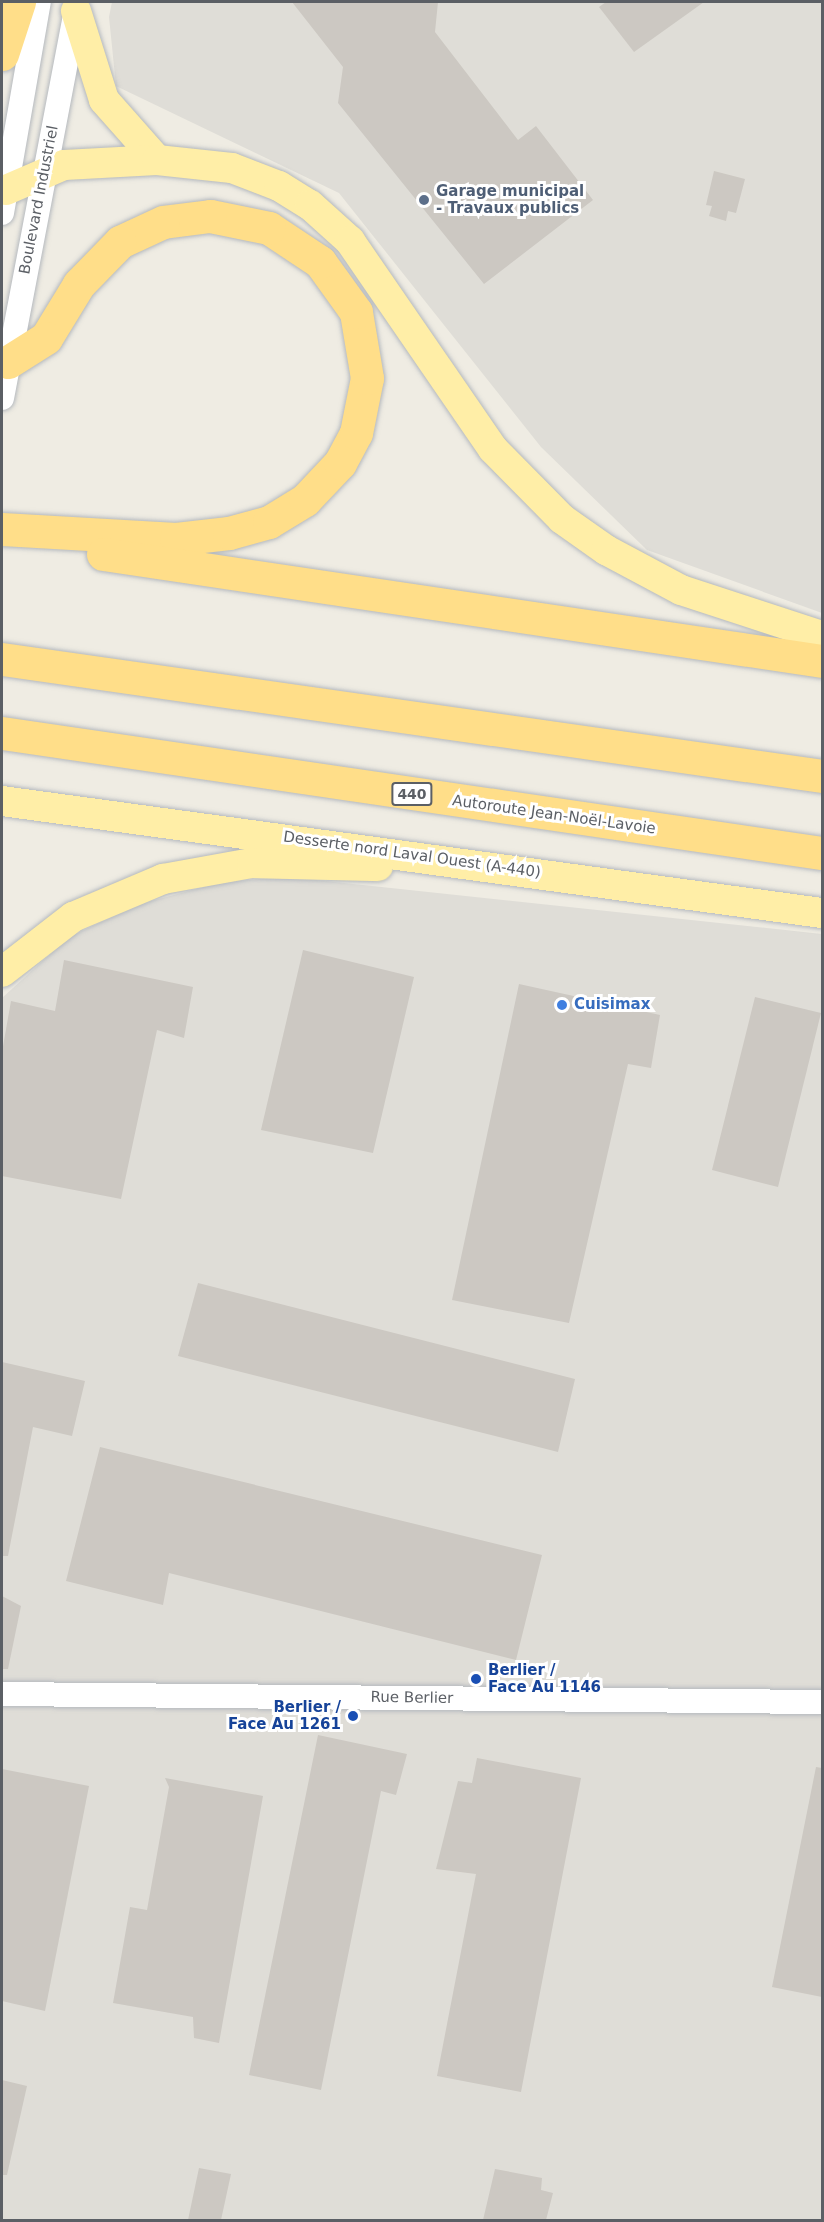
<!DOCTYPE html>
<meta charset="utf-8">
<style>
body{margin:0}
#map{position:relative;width:824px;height:2222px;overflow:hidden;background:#efece3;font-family:"DejaVu Sans",sans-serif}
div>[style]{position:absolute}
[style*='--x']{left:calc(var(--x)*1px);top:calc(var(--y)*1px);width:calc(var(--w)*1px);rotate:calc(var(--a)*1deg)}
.industrial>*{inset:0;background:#dfddd7}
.building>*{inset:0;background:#ccc8c2}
.roads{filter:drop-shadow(0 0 2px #b5b9be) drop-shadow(0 0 2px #b5b9be)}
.minor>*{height:24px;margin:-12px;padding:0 12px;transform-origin:12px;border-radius:12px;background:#fff}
.major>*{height:30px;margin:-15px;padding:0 15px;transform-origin:15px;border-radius:15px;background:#ffeea7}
.highway>*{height:33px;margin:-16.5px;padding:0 16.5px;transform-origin:16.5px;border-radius:16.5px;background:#ffde89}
.dots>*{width:16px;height:16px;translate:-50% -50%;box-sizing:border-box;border:3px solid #fff;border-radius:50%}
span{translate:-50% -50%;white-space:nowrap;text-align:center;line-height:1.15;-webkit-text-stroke:6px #fff;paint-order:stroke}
.shield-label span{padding:2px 4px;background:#fff;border:2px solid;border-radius:4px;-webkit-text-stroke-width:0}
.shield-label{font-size:14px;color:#5b5f65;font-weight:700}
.service-label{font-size:15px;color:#4e5e75;font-weight:700}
.left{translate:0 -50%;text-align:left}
.street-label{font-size:15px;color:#5b5f65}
.shop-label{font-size:15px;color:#366cbe;font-weight:700}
.transit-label{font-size:15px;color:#164399;font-weight:700}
.right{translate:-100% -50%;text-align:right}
.frame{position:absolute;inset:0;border:3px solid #5b5f65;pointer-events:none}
</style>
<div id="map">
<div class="industrial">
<i style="clip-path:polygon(112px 2px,822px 2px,822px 613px,647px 550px,541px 447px,339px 193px,116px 86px,109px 17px)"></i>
<i style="clip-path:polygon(288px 877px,822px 934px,822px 2220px,2px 2220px,2px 998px,69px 937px,140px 904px,223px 882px)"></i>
</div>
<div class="building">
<i style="clip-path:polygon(292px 2px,438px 2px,435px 32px,518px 140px,536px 126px,593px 200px,484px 284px,338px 103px,343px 67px)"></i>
<i style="clip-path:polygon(606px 2px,704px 2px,634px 52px,599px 7px)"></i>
<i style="clip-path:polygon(714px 171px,745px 179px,736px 213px,728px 211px,726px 221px,709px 216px,712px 206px,706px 205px)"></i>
<i style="clip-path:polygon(303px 950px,414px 977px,373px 1153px,261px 1130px)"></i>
<i style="clip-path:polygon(64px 960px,193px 987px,184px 1038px,157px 1030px,121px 1199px,2px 1176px,2px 1052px,11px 1001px,55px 1011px)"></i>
<i style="clip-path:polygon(519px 984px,660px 1015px,651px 1068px,628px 1064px,569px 1323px,452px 1300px)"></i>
<i style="clip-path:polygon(755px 997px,821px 1013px,778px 1187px,712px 1170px)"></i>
<i style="clip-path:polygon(198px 1283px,575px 1379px,558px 1452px,178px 1356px)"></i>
<i style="clip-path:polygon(2px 1362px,85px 1381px,72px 1436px,33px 1427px,8px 1556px,2px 1556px)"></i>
<i style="clip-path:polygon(100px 1447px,542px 1555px,516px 1660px,169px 1573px,163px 1605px,66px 1581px)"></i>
<i style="clip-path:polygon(2px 1596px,21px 1606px,8px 1669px,2px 1669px)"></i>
<i style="clip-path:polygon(318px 1735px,407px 1754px,396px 1795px,381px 1791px,321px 2090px,249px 2075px)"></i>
<i style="clip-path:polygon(477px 1758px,581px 1778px,521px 2092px,437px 2076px,476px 1874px,436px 1869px,458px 1781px,472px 1783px)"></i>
<i style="clip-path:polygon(816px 1767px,822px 1768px,822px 1997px,772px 1987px)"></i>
<i style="clip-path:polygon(2px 1769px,89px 1786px,45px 2011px,2px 2001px)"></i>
<i style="clip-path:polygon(165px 1778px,263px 1796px,219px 2043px,194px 2038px,193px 2017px,113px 2003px,130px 1907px,147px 1910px,169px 1787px)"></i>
<i style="clip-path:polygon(2px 2080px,27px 2086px,7px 2175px,2px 2175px)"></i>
<i style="clip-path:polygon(199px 2168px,231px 2174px,221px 2220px,188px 2220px)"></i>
<i style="clip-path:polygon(495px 2169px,542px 2178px,541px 2190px,553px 2193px,546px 2220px,483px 2220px)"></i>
</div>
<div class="roads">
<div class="minor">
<i style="--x:2;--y:213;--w:214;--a:-80.1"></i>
<i style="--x:2;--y:398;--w:395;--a:-79.2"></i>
<i style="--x:2;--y:1694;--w:820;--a:0.56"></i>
</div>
<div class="major">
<i style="--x:76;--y:11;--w:93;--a:72.5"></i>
<i style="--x:104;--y:100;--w:80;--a:48.5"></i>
<i style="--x:6;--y:190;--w:63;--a:-23.3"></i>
<i style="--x:64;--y:165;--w:93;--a:-3.1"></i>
<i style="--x:157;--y:160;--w:75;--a:6.1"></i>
<i style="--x:232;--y:168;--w:50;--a:21"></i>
<i style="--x:279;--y:186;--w:36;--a:32"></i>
<i style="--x:310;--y:205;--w:54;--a:42"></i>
<i style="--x:350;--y:241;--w:252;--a:55.5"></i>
<i style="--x:493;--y:449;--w:98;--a:45.4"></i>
<i style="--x:562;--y:519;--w:54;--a:35.2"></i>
<i style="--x:606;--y:550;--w:85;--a:28.1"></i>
<i style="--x:681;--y:590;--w:148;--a:18.1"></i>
<i style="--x:2;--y:801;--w:828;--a:7.78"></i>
<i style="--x:2;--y:972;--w:90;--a:-37.8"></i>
<i style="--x:73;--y:917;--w:98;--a:-22.9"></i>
<i style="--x:163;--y:879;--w:90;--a:-10.2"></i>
<i style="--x:252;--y:863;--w:126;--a:1.4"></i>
</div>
<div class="highway">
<i style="--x:2;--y:54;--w:55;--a:-71.9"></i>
<i style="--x:2;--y:529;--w:174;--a:3.3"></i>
<i style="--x:176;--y:539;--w:53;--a:-6.5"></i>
<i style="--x:229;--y:533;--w:41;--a:-15.4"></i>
<i style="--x:269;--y:522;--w:42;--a:-31.4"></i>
<i style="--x:305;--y:500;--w:51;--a:-46.6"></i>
<i style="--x:340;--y:463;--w:34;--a:-62"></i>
<i style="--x:356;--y:433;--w:56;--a:-78.7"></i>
<i style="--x:367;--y:378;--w:67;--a:-99.5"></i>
<i style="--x:356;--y:312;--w:62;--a:-125.8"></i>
<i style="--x:320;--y:262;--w:61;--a:-146.3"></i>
<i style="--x:269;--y:228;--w:60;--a:-168.5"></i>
<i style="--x:210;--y:216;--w:47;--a:172.7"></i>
<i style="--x:163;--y:222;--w:47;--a:155.1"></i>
<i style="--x:120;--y:242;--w:59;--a:134.3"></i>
<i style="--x:79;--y:284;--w:63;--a:121.4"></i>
<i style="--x:46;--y:338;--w:45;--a:147.7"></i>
<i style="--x:103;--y:554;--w:727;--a:8.46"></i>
<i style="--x:2;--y:659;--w:828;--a:8.12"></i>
<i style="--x:2;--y:733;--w:829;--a:8.33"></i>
</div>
</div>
<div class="dots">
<i style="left:424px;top:200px;background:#5c6f8a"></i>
<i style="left:562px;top:1005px;background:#3f7fe0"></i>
<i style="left:476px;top:1679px;background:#1a4fb4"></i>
<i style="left:353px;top:1716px;background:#1a4fb4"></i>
</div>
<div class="shield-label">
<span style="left:412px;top:794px">440</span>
</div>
<div class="service-label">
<span class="left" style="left:436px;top:200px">Garage municipal<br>- Travaux publics</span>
</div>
<div class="street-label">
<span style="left:39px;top:200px;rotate:-79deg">Boulevard Industriel</span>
<span style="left:554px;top:815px;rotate:8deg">Autoroute Jean-Noël-Lavoie</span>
<span style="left:412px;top:855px;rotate:8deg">Desserte nord Laval Ouest (A-440)</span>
<span style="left:412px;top:1698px;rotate:1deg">Rue Berlier</span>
</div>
<div class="shop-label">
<span class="left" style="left:574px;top:1005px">Cuisimax</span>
</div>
<div class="transit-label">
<span class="left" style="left:488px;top:1679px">Berlier /<br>Face Au 1146</span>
<span class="right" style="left:341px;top:1716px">Berlier /<br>Face Au 1261</span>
</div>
<div class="frame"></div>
</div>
